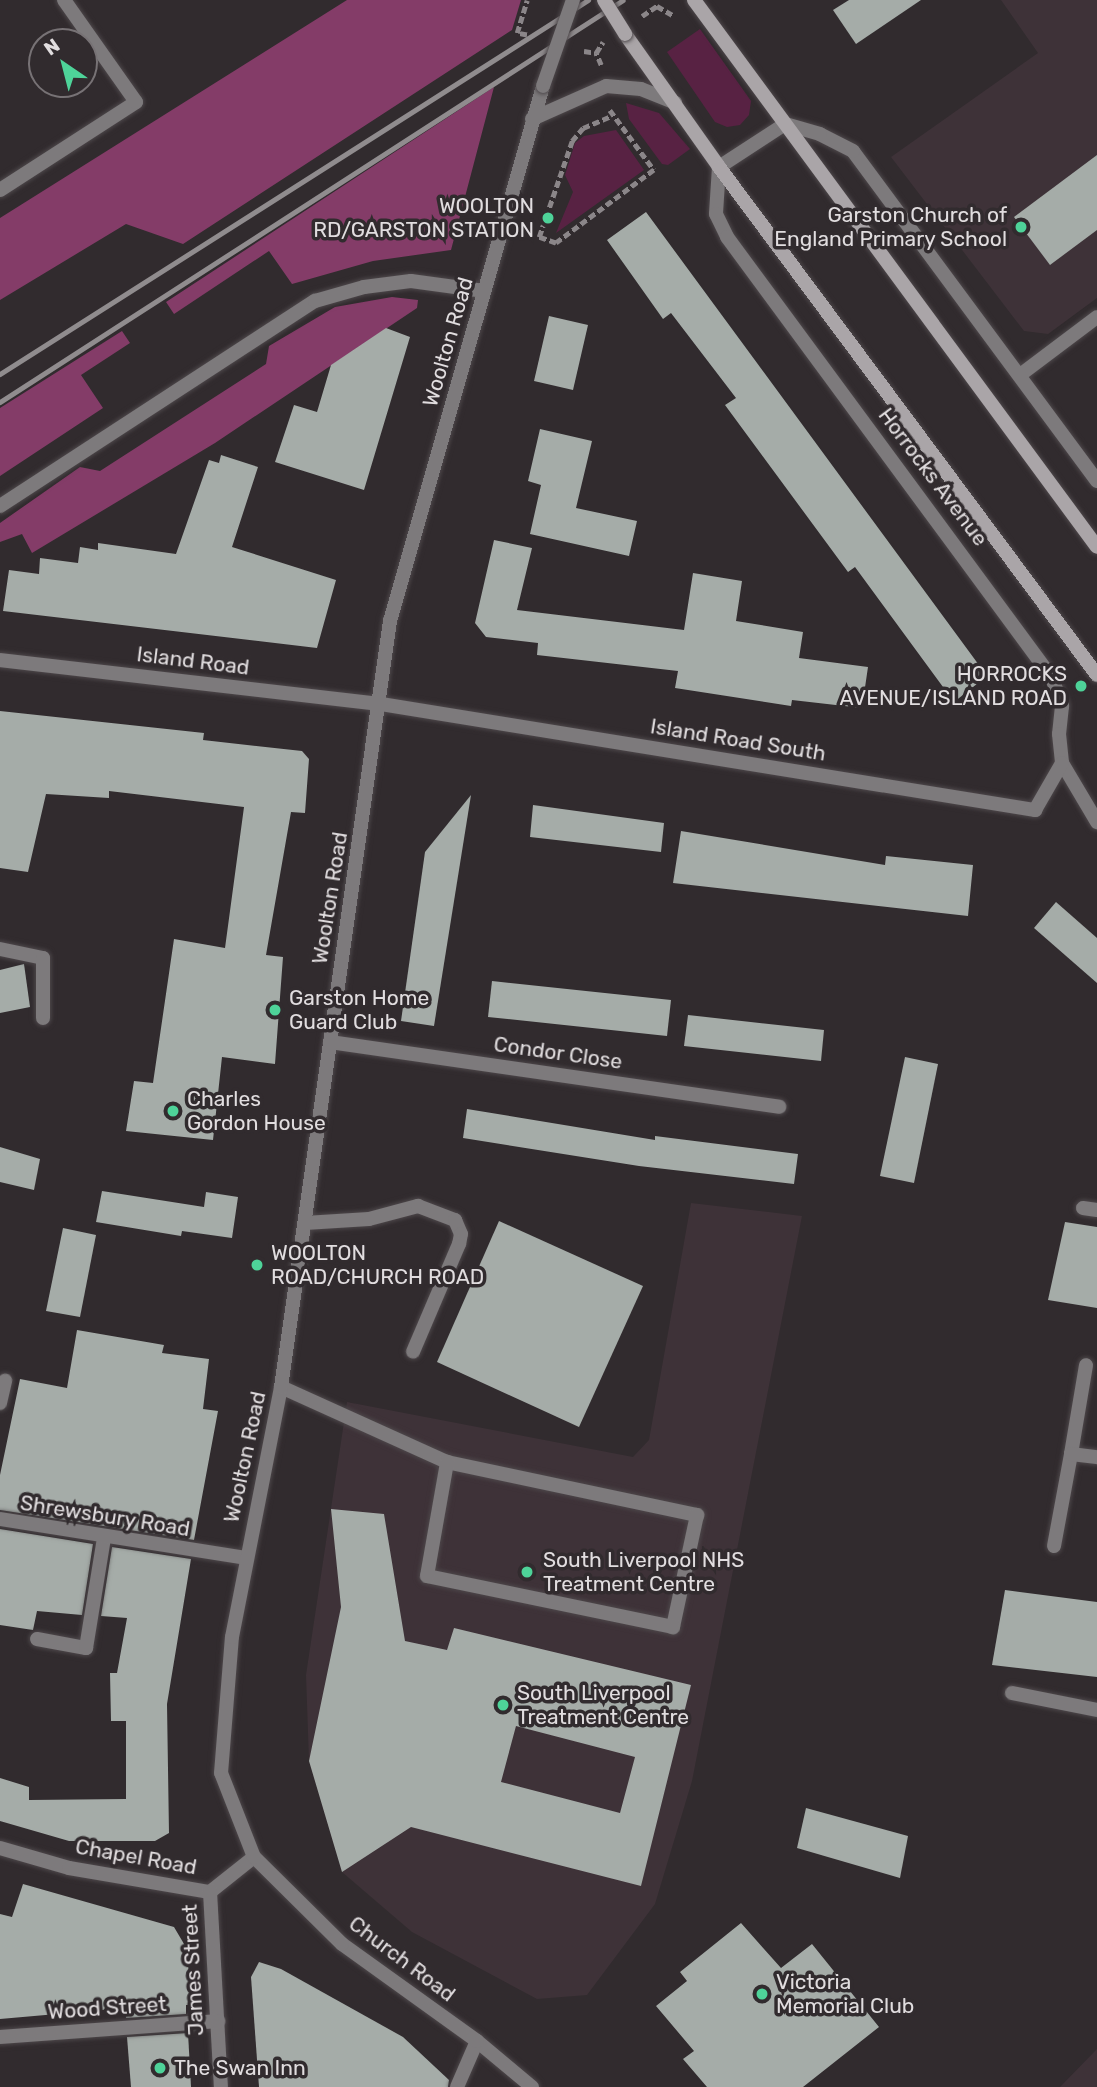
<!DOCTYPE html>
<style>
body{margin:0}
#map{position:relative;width:1097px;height:2087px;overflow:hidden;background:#312b2e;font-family:Rubik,sans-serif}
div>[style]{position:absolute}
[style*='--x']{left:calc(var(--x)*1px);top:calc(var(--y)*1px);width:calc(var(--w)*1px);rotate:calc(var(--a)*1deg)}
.built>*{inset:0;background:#3e3238}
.green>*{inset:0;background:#582243}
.forest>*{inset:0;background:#843c68}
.building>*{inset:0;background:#a5aca8}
.path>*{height:4.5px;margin-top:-2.25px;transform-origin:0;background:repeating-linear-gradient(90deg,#8b8689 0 7px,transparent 0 10.5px)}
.roads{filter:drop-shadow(0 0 2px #4d474a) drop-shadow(0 0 2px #4d474a)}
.lane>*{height:14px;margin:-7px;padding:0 7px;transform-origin:7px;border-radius:7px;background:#7d7a7c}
.street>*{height:14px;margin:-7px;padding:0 7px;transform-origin:7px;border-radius:7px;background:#7d7a7c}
.secondary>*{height:14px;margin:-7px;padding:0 7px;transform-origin:7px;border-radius:7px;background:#aaa5a8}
.rail>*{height:5px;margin:-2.5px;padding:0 2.5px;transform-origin:2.5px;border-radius:2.5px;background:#908c8e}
.bridges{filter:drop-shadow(0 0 2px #4d474a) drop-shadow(0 0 2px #4d474a)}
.street-bridge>*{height:14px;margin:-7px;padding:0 7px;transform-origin:7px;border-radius:7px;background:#7d7a7c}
.secondary-bridge>*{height:14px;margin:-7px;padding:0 7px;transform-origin:7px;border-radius:7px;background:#aaa5a8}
.dots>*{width:19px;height:19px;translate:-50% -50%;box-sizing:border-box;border:4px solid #312b2e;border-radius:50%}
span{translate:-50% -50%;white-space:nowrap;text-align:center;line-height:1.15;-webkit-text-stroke:7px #312b2e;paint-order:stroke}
.poi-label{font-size:21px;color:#e1dddf}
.right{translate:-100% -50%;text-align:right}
.left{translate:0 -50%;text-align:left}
.street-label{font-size:21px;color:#e1dddf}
.north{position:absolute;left:28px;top:28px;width:70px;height:70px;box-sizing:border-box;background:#312b2e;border:2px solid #777275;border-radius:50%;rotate:325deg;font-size:19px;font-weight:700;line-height:28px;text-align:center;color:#e1dddf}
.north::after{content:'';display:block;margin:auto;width:24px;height:32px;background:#4ed399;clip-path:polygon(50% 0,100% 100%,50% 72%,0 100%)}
</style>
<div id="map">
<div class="built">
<i style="clip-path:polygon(1001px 0,1097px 0,1097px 298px,1048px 334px,1024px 331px,891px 157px,1038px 53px)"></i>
<i style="clip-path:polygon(691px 1203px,802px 1216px,692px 1781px,655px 1904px,587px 1995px,537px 1999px,412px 1932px,342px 1872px,309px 1761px,306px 1675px,347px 1402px,633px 1457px,649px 1440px)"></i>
<i style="clip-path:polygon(1097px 2049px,1097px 2087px,1060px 2087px)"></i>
</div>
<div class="green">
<i style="clip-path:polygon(700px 29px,751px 101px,749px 115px,740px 125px,727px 127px,715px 122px,667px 52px)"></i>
<i style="clip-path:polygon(626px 103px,659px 113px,690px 149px,668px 165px,662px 164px,629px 119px)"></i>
<i style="clip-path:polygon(616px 130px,644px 170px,556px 233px,573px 192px,565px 175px,575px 143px,584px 136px)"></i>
</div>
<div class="forest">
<i style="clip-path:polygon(347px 0,521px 0,512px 30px,183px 244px,126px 224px,0 300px,0 218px)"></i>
<i style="clip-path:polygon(494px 87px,451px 250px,373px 261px,292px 284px,269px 251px,174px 314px,166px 302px)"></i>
<i style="clip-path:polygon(392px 297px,418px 300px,417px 308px,215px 443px,32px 553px,22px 534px,0 542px,0 523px,80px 467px,100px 471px,266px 364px,269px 346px,335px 307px)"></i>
<i style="clip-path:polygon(122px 331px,130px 343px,81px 375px,103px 408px,0 476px,0 408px)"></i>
</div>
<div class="building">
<i style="clip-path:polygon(849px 0,921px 0,856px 44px,833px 10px)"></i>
<i style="clip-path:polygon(1097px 155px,1097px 230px,1050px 265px,1014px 217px)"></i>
<i style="clip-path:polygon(646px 212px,987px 676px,954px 702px,855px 567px,848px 572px,725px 405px,736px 398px,671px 313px,663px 319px,607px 240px)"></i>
<i style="clip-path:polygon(549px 316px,588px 325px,573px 390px,534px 381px)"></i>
<i style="clip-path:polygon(386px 328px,410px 337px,364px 490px,275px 462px,294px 405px,317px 412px,331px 365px)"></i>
<i style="clip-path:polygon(540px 429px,592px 441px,576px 508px,637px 521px,629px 556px,530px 534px,541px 485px,528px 481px)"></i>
<i style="clip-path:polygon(221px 455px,258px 467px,232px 547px,336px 580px,317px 648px,3px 611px,9px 570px,39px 574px,40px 558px,78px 563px,80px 547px,98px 550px,98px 543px,176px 554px,209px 460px,219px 463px)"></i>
<i style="clip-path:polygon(494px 540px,532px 548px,517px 610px,684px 630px,693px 573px,742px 581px,736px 621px,803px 632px,799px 658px,868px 667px,862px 708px,792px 700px,791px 706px,675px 688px,678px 671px,537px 655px,538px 643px,486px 637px,475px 623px)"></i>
<i style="clip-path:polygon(0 711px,204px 733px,203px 740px,302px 751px,309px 759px,305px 813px,291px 812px,266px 955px,283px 957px,275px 1064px,222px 1057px,213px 1140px,126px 1131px,134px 1081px,153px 1083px,174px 939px,225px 948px,244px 807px,109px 791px,109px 798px,46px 794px,28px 872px,0 868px)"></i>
<i style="clip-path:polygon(471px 795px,434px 1026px,401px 1021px,425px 852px)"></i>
<i style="clip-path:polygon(533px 805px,664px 823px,661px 852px,530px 837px)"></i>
<i style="clip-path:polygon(681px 831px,885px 865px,886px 856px,973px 865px,968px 916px,673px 883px)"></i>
<i style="clip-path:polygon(1056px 902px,1097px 938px,1097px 983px,1034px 928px)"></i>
<i style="clip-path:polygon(24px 964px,30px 1007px,0 1013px,0 970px)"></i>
<i style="clip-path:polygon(492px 981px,671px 1000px,667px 1036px,488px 1017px)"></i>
<i style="clip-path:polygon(688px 1015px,824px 1030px,821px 1061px,684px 1046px)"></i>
<i style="clip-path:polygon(905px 1057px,938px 1064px,914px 1183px,880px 1176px)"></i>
<i style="clip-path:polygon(467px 1109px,655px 1140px,655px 1136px,798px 1154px,794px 1184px,639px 1166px,463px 1138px)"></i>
<i style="clip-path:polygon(0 1147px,40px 1159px,34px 1190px,0 1182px)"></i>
<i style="clip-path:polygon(102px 1191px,204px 1207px,206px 1192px,238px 1197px,232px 1238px,182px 1231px,181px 1236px,96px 1222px)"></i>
<i style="clip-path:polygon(499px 1221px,643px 1286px,579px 1427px,437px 1362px)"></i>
<i style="clip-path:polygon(1065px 1222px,1097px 1227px,1097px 1308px,1048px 1300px)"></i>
<i style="clip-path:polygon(63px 1228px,96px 1235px,80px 1317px,46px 1311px)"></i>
<i style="clip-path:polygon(77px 1330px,164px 1345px,162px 1353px,209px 1359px,203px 1409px,218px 1411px,194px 1540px,0 1510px,0 1475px,20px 1379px,67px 1388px)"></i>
<i style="clip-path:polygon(evenodd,331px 1509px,384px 1514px,405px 1641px,447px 1650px,454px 1628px,691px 1685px,641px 1886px,411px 1827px,342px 1872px,309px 1761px,341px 1607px,331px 1509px,516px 1726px,635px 1757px,620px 1813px,501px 1782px,516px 1726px)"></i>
<i style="clip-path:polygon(0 1529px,93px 1544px,82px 1615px,37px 1611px,33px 1630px,0 1625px)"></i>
<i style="clip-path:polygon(112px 1547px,191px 1559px,167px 1704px,169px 1833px,155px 1841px,69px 1841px,0 1821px,0 1778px,29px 1787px,29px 1800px,126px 1799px,126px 1721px,111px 1721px,110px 1673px,117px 1673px,127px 1618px,101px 1616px)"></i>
<i style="clip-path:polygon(1005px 1590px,1097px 1602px,1097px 1677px,992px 1665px)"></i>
<i style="clip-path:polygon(806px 1808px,908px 1836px,900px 1878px,797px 1848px)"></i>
<i style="clip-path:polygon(23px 1884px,174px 1927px,187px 1949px,191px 2005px,186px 2005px,186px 2014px,126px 2018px,125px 2008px,0 2019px,0 1914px,12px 1917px)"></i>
<i style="clip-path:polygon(741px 1923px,781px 1968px,812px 1944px,879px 2027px,803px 2087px,707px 2087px,683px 2059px,694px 2051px,656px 2006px,687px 1981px,680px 1972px)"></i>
<i style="clip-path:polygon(259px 1962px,281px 1969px,403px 2037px,449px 2080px,448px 2087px,259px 2087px,251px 1977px)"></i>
<i style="clip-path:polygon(188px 2033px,191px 2087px,131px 2087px,127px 2037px)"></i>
</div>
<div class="path">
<i style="--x:642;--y:16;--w:18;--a:-34"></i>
<i style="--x:657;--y:6;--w:20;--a:30"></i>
<i style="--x:527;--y:35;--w:10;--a:-169"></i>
<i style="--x:517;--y:33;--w:34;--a:-73"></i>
<i style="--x:584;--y:51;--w:12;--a:9"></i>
<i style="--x:601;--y:65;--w:13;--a:-113"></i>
<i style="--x:596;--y:53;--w:13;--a:-58"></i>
<i style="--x:610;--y:110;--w:74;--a:53.7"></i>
<i style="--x:654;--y:170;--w:122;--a:143.3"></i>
<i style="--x:556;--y:243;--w:18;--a:-161"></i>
<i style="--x:539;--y:237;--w:102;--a:-71"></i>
<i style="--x:572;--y:141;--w:17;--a:-50"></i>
<i style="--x:583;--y:128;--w:30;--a:-23"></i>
</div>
<div class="roads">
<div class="lane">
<i style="--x:0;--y:506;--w:376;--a:-33.1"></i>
<i style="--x:315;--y:301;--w:51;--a:-15.9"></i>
<i style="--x:364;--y:287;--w:47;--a:-7.3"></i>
<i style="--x:411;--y:281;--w:74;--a:7.8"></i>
<i style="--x:0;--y:949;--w:44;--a:11.8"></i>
<i style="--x:43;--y:958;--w:60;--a:90"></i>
<i style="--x:305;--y:1223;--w:64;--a:-3.6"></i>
<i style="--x:369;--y:1219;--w:51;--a:-14.9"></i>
<i style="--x:418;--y:1206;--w:40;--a:21"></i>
<i style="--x:455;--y:1220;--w:15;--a:67"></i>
<i style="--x:461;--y:1234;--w:10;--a:101"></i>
<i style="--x:459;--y:1244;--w:117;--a:113.1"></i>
<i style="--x:281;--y:1387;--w:182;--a:24.3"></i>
<i style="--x:447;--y:1462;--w:256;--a:12"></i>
<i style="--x:697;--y:1515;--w:115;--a:102.1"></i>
<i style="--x:673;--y:1627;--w:251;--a:-168.3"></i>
<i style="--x:427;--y:1576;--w:116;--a:-80"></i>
<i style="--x:37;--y:1639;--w:50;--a:10.4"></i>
<i style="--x:86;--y:1648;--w:111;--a:-80.7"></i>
</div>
<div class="street">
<i style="--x:532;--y:119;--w:81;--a:-24"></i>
<i style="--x:606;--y:86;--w:35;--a:5"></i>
<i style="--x:641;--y:89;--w:37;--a:22"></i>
<i style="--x:0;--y:190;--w:162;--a:-32.9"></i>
<i style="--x:136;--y:102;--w:125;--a:-125.2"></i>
<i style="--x:1020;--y:375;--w:96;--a:-37"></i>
<i style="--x:1097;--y:481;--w:410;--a:-126.5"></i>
<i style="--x:853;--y:151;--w:37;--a:-153"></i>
<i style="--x:820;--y:134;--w:36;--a:-164"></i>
<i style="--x:785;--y:124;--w:79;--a:146.9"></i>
<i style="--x:719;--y:167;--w:47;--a:93.7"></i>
<i style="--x:716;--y:214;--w:25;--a:64"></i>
<i style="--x:727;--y:237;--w:548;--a:53.61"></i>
<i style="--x:1052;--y:678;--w:30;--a:70"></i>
<i style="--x:1062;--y:706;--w:28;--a:96"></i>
<i style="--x:1059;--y:734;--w:29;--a:84"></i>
<i style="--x:1062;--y:763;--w:69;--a:59.3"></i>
<i style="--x:0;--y:660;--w:384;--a:6.6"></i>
<i style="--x:381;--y:704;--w:663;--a:9.21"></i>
<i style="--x:1035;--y:810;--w:54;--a:-60.1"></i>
<i style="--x:330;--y:1042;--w:454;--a:8.2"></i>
<i style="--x:1083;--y:1208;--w:14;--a:8"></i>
<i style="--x:0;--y:1403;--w:23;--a:-77"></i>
<i style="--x:1071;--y:1454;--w:90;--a:-80.4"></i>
<i style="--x:0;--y:1519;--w:248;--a:9"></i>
<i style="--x:1054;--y:1546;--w:94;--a:-79.5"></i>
<i style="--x:1071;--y:1454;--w:26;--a:7"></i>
<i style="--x:1012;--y:1693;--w:87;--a:11.3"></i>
<i style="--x:0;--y:1848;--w:72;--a:16.2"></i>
<i style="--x:69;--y:1868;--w:143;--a:9.7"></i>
<i style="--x:210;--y:1892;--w:56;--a:-38.5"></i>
<i style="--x:210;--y:1892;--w:195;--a:86.8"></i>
<i style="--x:0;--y:2037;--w:219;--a:-4.2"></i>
<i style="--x:457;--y:2087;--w:50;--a:-66.5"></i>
<i style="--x:532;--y:2087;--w:72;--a:-140.1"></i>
<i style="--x:477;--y:2041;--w:166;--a:-144.3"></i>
<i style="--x:342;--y:1944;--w:124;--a:-135.3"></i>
<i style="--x:254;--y:1857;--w:90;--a:-111.4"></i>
<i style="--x:221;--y:1773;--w:136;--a:-85.4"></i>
<i style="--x:232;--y:1637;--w:255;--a:-78.9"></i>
<i style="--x:281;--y:1387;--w:774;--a:-81.9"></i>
<i style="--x:390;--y:621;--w:556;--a:-74.04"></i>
</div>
<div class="secondary">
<i style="--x:694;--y:0;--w:679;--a:53.62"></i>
<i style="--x:625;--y:34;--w:163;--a:54.7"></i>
<i style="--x:719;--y:167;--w:633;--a:53.35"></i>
</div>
</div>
<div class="rail">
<i style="--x:0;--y:374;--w:697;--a:-32.46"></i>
<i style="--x:0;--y:402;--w:741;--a:-32.83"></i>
</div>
<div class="bridges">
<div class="street-bridge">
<i style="--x:543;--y:86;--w:91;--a:-70.8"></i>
</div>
<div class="secondary-bridge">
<i style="--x:604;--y:0;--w:40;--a:58"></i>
</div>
</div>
<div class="dots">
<i style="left:548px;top:218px;background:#4ed399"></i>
<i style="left:1021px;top:227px;background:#4ed399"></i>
<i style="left:1081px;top:686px;background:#4ed399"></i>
<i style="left:275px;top:1010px;background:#4ed399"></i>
<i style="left:173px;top:1111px;background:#4ed399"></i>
<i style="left:257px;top:1265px;background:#4ed399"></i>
<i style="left:527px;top:1572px;background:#4ed399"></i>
<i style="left:503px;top:1705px;background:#4ed399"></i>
<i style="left:762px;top:1994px;background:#4ed399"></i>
<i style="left:160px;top:2068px;background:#4ed399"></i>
</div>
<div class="poi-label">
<span class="right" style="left:534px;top:218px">WOOLTON<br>RD/GARSTON STATION</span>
<span class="right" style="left:1007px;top:227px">Garston Church of<br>England Primary School</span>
<span class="right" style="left:1067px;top:686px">HORROCKS<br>AVENUE/ISLAND ROAD</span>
<span class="left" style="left:289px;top:1010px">Garston Home<br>Guard Club</span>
<span class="left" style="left:187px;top:1111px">Charles<br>Gordon House</span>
<span class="left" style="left:271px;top:1265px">WOOLTON<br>ROAD/CHURCH ROAD</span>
<span class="left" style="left:543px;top:1572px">South Liverpool NHS<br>Treatment Centre</span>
<span class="left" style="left:517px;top:1705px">South Liverpool<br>Treatment Centre</span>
<span class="left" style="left:776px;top:1994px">Victoria<br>Memorial Club</span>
<span class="left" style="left:174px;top:2068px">The Swan Inn</span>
</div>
<div class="street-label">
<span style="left:448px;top:342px;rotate:-74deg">Woolton Road</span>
<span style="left:933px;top:477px;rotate:53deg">Horrocks Avenue</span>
<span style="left:193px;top:661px;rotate:7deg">Island Road</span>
<span style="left:738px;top:740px;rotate:9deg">Island Road South</span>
<span style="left:330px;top:898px;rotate:-81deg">Woolton Road</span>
<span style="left:558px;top:1053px;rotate:8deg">Condor Close</span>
<span style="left:245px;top:1457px;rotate:-78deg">Woolton Road</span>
<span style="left:105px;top:1516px;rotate:9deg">Shrewsbury Road</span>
<span style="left:136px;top:1857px;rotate:10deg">Chapel Road</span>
<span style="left:402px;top:1959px;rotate:37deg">Church Road</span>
<span style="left:193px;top:1970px;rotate:-93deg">James Street</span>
<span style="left:107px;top:2008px;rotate:-4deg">Wood Street</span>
</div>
<div class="north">N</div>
</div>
